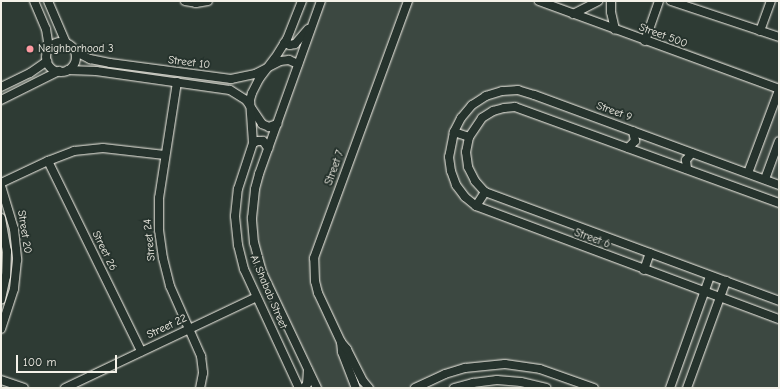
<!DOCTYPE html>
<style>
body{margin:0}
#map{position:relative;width:780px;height:389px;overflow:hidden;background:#2e3b34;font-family:"Comic Neue",sans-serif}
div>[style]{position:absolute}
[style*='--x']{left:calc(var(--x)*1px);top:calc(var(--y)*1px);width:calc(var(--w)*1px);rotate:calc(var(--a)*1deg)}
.built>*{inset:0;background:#3c4841}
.roads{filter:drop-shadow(0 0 1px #f4f1e8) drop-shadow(0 0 1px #f4f1e8)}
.minor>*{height:8px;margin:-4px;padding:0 4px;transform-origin:4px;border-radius:4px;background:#26332d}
.minor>.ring{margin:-4px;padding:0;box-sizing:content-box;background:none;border:8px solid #26332d;border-radius:50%}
.dots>*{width:11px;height:11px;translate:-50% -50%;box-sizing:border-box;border:2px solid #26332d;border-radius:50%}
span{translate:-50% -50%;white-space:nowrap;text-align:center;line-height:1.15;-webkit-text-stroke:4px #26332d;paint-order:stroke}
.street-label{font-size:11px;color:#f4f1e8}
.poi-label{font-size:11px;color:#f4f1e8}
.left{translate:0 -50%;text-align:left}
.frame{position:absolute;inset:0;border:2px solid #f4f1e8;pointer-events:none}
.scale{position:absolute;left:16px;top:355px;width:101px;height:18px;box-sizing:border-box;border:2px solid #f4f1e8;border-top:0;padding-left:5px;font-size:12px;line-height:14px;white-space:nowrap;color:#f4f1e8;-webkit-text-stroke:3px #26332d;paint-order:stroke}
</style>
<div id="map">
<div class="built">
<i style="clip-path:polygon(318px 1px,555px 1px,779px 82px,779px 388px,582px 388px,535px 372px,498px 368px,467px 370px,431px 382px,419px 388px,311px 388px,255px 264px,248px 227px,249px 202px,252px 180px)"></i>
</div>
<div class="roads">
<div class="minor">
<i style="--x:34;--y:1;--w:30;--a:67"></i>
<i style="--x:46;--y:29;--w:19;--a:81"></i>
<i style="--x:48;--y:1;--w:46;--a:66.8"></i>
<i style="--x:185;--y:1;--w:11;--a:10"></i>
<i style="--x:196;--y:3;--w:12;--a:-9"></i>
<i style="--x:539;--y:1;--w:256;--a:20.1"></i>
<i style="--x:611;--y:1;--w:11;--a:90"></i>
<i style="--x:611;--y:12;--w:18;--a:77"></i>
<i style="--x:671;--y:1;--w:114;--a:18.4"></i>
<i style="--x:573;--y:14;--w:28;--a:-27"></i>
<i style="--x:760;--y:31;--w:32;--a:-70"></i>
<i style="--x:645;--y:41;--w:42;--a:-70.7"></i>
<i class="ring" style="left:46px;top:42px;width:22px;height:22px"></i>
<i style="--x:284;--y:43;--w:6;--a:18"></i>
<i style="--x:290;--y:45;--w:5;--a:-11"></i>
<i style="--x:295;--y:44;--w:20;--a:-49"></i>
<i style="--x:76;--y:52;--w:16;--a:27"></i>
<i style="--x:90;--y:59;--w:20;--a:11"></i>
<i style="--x:110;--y:63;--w:122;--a:7.5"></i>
<i style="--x:231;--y:79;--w:25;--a:-12"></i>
<i style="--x:255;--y:74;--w:28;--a:-27"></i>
<i style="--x:280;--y:61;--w:9;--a:-6"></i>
<i style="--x:289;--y:60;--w:10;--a:24"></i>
<i style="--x:68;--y:70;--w:28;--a:2"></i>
<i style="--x:96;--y:71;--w:135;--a:8.1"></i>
<i style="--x:230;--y:90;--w:19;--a:32"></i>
<i style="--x:246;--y:100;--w:29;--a:56"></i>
<i style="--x:262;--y:124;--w:8;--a:23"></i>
<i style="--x:269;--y:127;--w:9;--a:-21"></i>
<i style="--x:177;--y:82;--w:117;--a:98.8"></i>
<i style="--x:159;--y:198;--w:32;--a:90"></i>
<i style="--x:159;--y:230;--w:28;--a:82"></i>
<i style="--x:163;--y:258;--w:29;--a:76"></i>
<i style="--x:170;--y:286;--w:77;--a:66.1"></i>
<i style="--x:201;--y:356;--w:17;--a:83"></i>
<i style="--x:203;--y:373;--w:15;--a:101"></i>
<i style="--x:1;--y:87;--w:32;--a:-26"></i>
<i style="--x:30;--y:73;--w:21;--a:-35"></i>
<i style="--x:1;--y:100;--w:65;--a:-26.6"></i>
<i style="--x:454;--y:132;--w:16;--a:18"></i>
<i style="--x:253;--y:143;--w:5;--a:-22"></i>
<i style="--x:258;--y:141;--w:5;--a:0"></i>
<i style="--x:263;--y:141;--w:9;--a:54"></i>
<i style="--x:628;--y:148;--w:10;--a:-45"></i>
<i style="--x:635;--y:141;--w:10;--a:-101"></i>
<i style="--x:48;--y:161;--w:212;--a:63.9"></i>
<i style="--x:687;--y:169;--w:9;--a:-96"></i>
<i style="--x:686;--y:160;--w:9;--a:-49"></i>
<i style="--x:748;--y:173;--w:89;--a:-69.5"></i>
<i style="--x:765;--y:179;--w:40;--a:-69.8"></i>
<i style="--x:1;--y:183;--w:52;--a:-25.1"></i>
<i style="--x:48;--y:161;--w:28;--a:-21"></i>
<i style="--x:74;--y:151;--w:29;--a:-6"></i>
<i style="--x:103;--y:148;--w:62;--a:6.4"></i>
<i style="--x:779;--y:185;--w:261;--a:-159.8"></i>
<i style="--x:534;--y:95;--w:17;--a:-163"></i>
<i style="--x:518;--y:90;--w:16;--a:176"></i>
<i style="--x:502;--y:91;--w:17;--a:163"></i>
<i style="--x:486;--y:96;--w:17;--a:147"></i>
<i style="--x:472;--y:105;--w:17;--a:130"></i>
<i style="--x:461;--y:118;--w:16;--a:117"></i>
<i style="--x:454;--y:132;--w:25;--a:101"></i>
<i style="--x:449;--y:157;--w:14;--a:82"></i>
<i style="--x:451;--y:171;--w:15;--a:70"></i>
<i style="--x:456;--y:185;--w:15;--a:53"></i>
<i style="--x:465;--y:197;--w:14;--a:39"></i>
<i style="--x:476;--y:206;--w:323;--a:20.5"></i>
<i style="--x:1;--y:186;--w:45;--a:73.2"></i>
<i style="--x:14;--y:229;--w:31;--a:84"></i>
<i style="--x:17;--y:260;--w:29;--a:96"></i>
<i style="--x:14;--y:289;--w:42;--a:108"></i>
<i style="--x:779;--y:203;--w:281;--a:-160"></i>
<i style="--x:515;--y:107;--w:11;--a:175"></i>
<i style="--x:504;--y:108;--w:11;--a:165"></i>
<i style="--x:493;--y:111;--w:13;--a:148"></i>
<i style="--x:482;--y:118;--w:23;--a:124"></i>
<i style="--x:469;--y:137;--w:15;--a:101"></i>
<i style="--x:466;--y:152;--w:15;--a:82"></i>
<i style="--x:468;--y:167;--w:16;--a:63"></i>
<i style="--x:475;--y:181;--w:15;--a:48"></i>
<i style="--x:485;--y:192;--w:314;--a:20.3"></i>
<i style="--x:476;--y:206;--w:17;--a:-57"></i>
<i style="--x:1;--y:218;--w:34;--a:80"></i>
<i style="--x:7;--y:251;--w:25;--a:92"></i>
<i style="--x:6;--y:276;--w:24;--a:102"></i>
<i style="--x:644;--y:270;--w:18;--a:-71"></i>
<i style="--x:341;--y:342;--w:10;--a:84"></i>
<i style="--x:342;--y:352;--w:39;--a:69"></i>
<i style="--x:1;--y:380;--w:24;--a:19"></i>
<i style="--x:65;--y:388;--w:212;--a:-25.4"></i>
<i style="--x:299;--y:388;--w:131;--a:-114.8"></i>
<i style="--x:244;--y:269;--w:25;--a:-104"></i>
<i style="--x:238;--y:245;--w:29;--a:-96"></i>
<i style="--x:235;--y:216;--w:27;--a:-84"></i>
<i style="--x:238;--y:189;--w:48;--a:-71.9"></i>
<i style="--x:253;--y:143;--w:43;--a:-94"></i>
<i style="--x:250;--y:100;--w:7;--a:-74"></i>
<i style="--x:252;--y:93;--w:16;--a:-63"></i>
<i style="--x:259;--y:79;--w:26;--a:-53"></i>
<i style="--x:275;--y:58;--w:22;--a:-58"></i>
<i style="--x:287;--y:39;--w:41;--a:-68.5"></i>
<i style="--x:304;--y:388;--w:5;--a:-53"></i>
<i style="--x:307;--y:384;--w:14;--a:-86"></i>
<i style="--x:317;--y:388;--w:128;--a:-115.4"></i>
<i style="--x:262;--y:272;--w:30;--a:-105"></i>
<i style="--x:254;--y:243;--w:25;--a:-95"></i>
<i style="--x:252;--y:218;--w:29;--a:-84"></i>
<i style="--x:255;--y:189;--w:16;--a:-75"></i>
<i style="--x:259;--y:174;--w:184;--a:-70.3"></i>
<i style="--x:369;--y:388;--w:9;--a:-131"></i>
<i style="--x:363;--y:381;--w:36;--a:-117"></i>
<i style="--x:347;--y:349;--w:9;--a:-131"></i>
<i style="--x:341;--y:342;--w:54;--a:-115.1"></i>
<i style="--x:318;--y:293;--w:12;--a:-104"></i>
<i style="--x:315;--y:281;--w:23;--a:-92"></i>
<i style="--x:314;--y:258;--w:274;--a:-69.9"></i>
<i style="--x:415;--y:388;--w:33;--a:-25"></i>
<i style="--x:445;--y:374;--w:21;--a:-17"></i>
<i style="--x:465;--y:368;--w:40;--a:-5.7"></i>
<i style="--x:505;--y:364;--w:35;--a:8"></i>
<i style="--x:540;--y:369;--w:57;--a:19.4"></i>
<i style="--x:454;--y:388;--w:20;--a:-15"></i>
<i style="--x:473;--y:383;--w:24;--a:-7"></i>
<i style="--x:497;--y:380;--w:24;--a:5"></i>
<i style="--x:521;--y:382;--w:26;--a:13"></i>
<i style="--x:670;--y:388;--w:119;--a:-70.3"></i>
<i style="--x:687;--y:388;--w:114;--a:-70"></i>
</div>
</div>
<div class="dots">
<i style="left:30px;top:49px;background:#ff9aa2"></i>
</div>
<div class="street-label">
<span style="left:663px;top:36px;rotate:20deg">Street 500</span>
<span style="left:189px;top:63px;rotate:7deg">Street 10</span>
<span style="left:614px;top:112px;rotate:20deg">Street 9</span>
<span style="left:335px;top:168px;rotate:-70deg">Street 7</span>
<span style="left:24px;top:232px;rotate:81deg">Street 20</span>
<span style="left:592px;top:239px;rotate:20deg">Street 6</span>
<span style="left:150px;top:240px;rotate:-96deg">Street 24</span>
<span style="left:104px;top:251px;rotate:64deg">Street 26</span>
<span style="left:268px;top:292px;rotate:67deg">Al Shabab Street</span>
<span style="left:167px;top:327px;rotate:-25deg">Street 22</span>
</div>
<div class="poi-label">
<span class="left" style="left:38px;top:49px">Neighborhood 3</span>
</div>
<div class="frame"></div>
<div class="scale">100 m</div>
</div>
